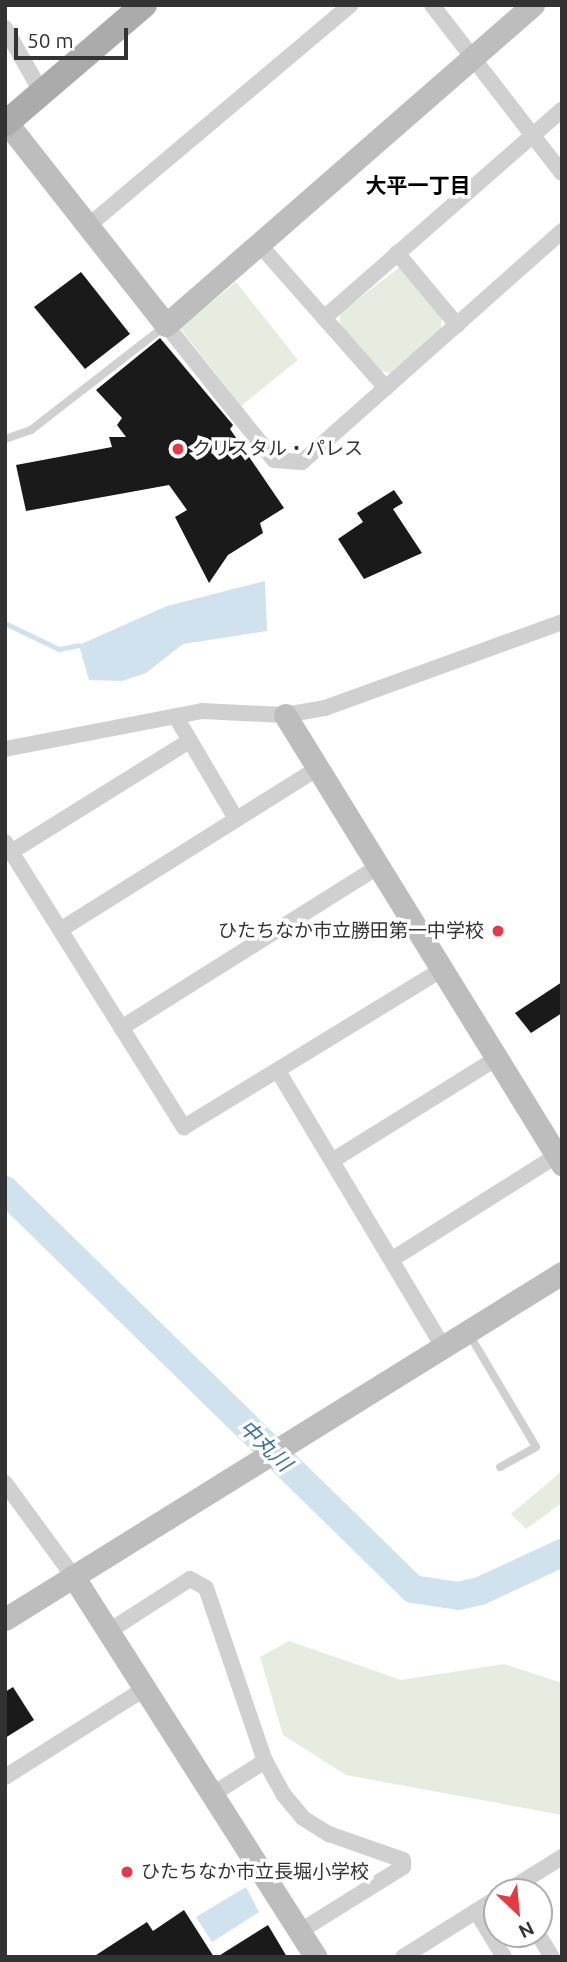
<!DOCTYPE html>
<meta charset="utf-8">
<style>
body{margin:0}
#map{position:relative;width:567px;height:1962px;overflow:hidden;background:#fff;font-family:Ubuntu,"Noto Sans JP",sans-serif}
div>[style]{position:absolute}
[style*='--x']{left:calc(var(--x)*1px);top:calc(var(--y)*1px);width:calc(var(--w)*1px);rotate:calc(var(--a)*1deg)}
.green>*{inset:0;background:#e6ecdf}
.water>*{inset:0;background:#cfe2ee}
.stream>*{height:4.5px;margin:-2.25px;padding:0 2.25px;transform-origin:2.25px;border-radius:2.25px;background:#cfe2ee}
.river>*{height:28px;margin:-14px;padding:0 14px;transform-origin:14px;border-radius:14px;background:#cfe2ee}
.building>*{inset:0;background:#1a1a1a}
.lane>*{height:8px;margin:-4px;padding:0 4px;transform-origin:4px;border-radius:4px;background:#d0d0d0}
.street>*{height:16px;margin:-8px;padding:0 8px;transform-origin:8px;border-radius:8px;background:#d0d0d0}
.secondary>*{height:23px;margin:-11.5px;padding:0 11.5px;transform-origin:11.5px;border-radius:11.5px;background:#bdbdbd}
.primary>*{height:26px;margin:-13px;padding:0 13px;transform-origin:13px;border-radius:13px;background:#ababab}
.dots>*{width:19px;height:19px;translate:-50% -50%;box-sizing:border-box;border:4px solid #fff;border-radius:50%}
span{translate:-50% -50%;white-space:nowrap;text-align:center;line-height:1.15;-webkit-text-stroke:7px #fff;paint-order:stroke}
.poi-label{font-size:19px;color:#333}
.left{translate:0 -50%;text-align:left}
.right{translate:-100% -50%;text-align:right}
.neighbourhood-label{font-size:21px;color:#000;font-weight:700}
.water-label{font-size:21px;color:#3f7597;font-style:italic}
.frame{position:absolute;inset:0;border:7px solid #333;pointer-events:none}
.north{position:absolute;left:483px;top:1878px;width:70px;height:70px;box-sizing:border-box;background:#fff;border:2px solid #adadad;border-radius:50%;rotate:154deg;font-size:19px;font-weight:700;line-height:28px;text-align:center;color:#333}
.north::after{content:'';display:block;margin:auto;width:24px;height:32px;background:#e63946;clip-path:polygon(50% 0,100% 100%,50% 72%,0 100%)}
.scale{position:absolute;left:14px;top:28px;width:114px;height:32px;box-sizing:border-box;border:4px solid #333;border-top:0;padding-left:9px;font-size:21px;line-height:24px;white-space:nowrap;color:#333;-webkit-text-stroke:5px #fff;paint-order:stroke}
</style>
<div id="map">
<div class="green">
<i style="clip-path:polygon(400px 267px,442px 317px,441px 329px,390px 373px,380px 371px,340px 326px,340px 313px)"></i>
<i style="clip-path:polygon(236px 282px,298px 360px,241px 406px,180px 328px)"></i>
<i style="clip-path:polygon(562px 1471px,562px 1503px,526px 1529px,511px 1514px)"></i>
<i style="clip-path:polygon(289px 1641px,401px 1680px,504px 1664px,562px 1683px,562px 1815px,346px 1775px,283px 1735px,260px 1657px)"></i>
</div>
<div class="water">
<i style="clip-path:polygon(265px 581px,267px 631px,183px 644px,146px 673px,122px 681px,89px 680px,79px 645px,167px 606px)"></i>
<i style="clip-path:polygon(246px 1887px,259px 1912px,212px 1942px,196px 1917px)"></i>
</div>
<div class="stream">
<i style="--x:5;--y:623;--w:60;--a:25.7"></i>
<i style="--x:59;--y:649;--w:20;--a:-11"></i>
</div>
<div class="river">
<i style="--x:5;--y:1190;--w:571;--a:44.36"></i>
<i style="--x:413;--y:1589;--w:46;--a:8.8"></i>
<i style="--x:458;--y:1596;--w:23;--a:-13"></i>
<i style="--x:480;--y:1591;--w:90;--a:-24.9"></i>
</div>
<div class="building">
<i style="clip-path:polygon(81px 272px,130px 334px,85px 369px,34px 307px)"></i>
<i style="clip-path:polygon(160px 338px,233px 425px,230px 429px,284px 508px,260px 523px,263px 533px,228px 555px,209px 583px,175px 517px,187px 510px,169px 485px,26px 511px,16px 465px,112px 447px,109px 437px,126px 437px,117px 425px,122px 418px,96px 390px)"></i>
<i style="clip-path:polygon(394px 490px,403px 503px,393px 509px,422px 553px,364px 579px,338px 539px,363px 522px,357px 513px)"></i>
<i style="clip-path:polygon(562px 982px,562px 1013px,531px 1033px,515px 1013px)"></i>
<i style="clip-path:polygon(13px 1687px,34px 1720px,5px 1738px,5px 1692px)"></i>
<i style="clip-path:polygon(184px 1910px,214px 1957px,93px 1957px,147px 1922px,153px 1931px)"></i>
<i style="clip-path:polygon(268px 1925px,287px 1957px,217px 1957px)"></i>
</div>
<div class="lane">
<i style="--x:5;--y:439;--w:28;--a:-19"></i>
<i style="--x:31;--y:430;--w:168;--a:-37.8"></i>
<i style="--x:469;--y:1334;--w:131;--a:59.3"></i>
<i style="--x:536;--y:1447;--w:41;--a:150.9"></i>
</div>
<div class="street">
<i style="--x:432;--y:5;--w:212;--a:52.3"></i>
<i style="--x:5;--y:28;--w:75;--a:60.4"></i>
<i style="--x:88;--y:226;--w:343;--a:-40.1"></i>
<i style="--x:259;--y:244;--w:192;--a:48.6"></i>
<i style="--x:397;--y:253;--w:94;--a:50.2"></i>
<i style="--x:324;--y:318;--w:316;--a:-41.2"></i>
<i style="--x:166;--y:325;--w:173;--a:51.3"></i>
<i style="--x:274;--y:460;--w:28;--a:4"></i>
<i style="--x:302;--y:462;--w:348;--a:-41.6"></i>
<i style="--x:176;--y:717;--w:118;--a:59.5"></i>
<i style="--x:5;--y:749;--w:201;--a:-10.9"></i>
<i style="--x:202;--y:711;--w:83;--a:2.8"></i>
<i style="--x:285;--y:715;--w:41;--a:-9.9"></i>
<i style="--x:325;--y:708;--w:252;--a:-19.9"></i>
<i style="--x:5;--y:842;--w:337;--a:57.9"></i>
<i style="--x:184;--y:1127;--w:301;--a:-31.4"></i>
<i style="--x:11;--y:852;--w:210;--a:-31.9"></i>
<i style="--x:60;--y:930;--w:303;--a:-32.1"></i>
<i style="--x:121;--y:1028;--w:303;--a:-32.1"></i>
<i style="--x:278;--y:1071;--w:322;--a:59.1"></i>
<i style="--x:335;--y:1159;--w:191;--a:-31.9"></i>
<i style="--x:394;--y:1258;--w:199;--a:-32.2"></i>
<i style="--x:5;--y:1483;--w:115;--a:53.8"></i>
<i style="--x:109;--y:1631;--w:96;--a:-32.7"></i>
<i style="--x:190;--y:1579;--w:18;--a:29"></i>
<i style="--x:206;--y:1588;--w:183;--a:71.2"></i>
<i style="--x:265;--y:1761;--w:38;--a:61"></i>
<i style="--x:283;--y:1794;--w:31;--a:50"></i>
<i style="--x:303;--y:1818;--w:31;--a:32"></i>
<i style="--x:329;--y:1834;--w:78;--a:19.4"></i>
<i style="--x:403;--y:1860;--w:7;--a:90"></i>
<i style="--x:403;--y:1867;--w:121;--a:148.1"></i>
<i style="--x:5;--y:1777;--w:167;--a:-32.3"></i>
<i style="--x:213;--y:1794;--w:62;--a:-32.4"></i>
<i style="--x:506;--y:1892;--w:66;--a:-32"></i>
<i style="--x:476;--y:1911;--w:54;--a:58.7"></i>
<i style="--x:538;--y:1934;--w:27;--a:59"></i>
<i style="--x:403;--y:1957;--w:111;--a:-32.1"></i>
</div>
<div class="secondary">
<i style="--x:7;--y:123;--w:257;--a:51.8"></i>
<i style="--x:166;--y:325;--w:487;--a:-41.1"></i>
<i style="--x:285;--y:715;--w:528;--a:58.33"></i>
<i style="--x:73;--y:1576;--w:452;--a:57.5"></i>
<i style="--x:5;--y:1619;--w:656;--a:-31.85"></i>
</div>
<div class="primary">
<i style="--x:5;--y:124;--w:183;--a:-40.6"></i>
</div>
<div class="dots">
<i style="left:178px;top:449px;background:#e63946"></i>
<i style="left:498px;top:931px;background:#e63946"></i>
<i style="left:127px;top:1872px;background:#e63946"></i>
</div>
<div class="poi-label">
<span class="left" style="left:192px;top:449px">クリスタル・パレス</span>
<span class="right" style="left:484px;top:931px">ひたちなか市立勝田第一中学校</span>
<span class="left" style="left:141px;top:1872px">ひたちなか市立長堀小学校</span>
</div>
<div class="neighbourhood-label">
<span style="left:418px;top:185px">大平一丁目</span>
</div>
<div class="water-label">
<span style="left:266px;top:1445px;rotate:44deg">中丸川</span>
</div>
<div class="frame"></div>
<div class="north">N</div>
<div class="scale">50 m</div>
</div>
